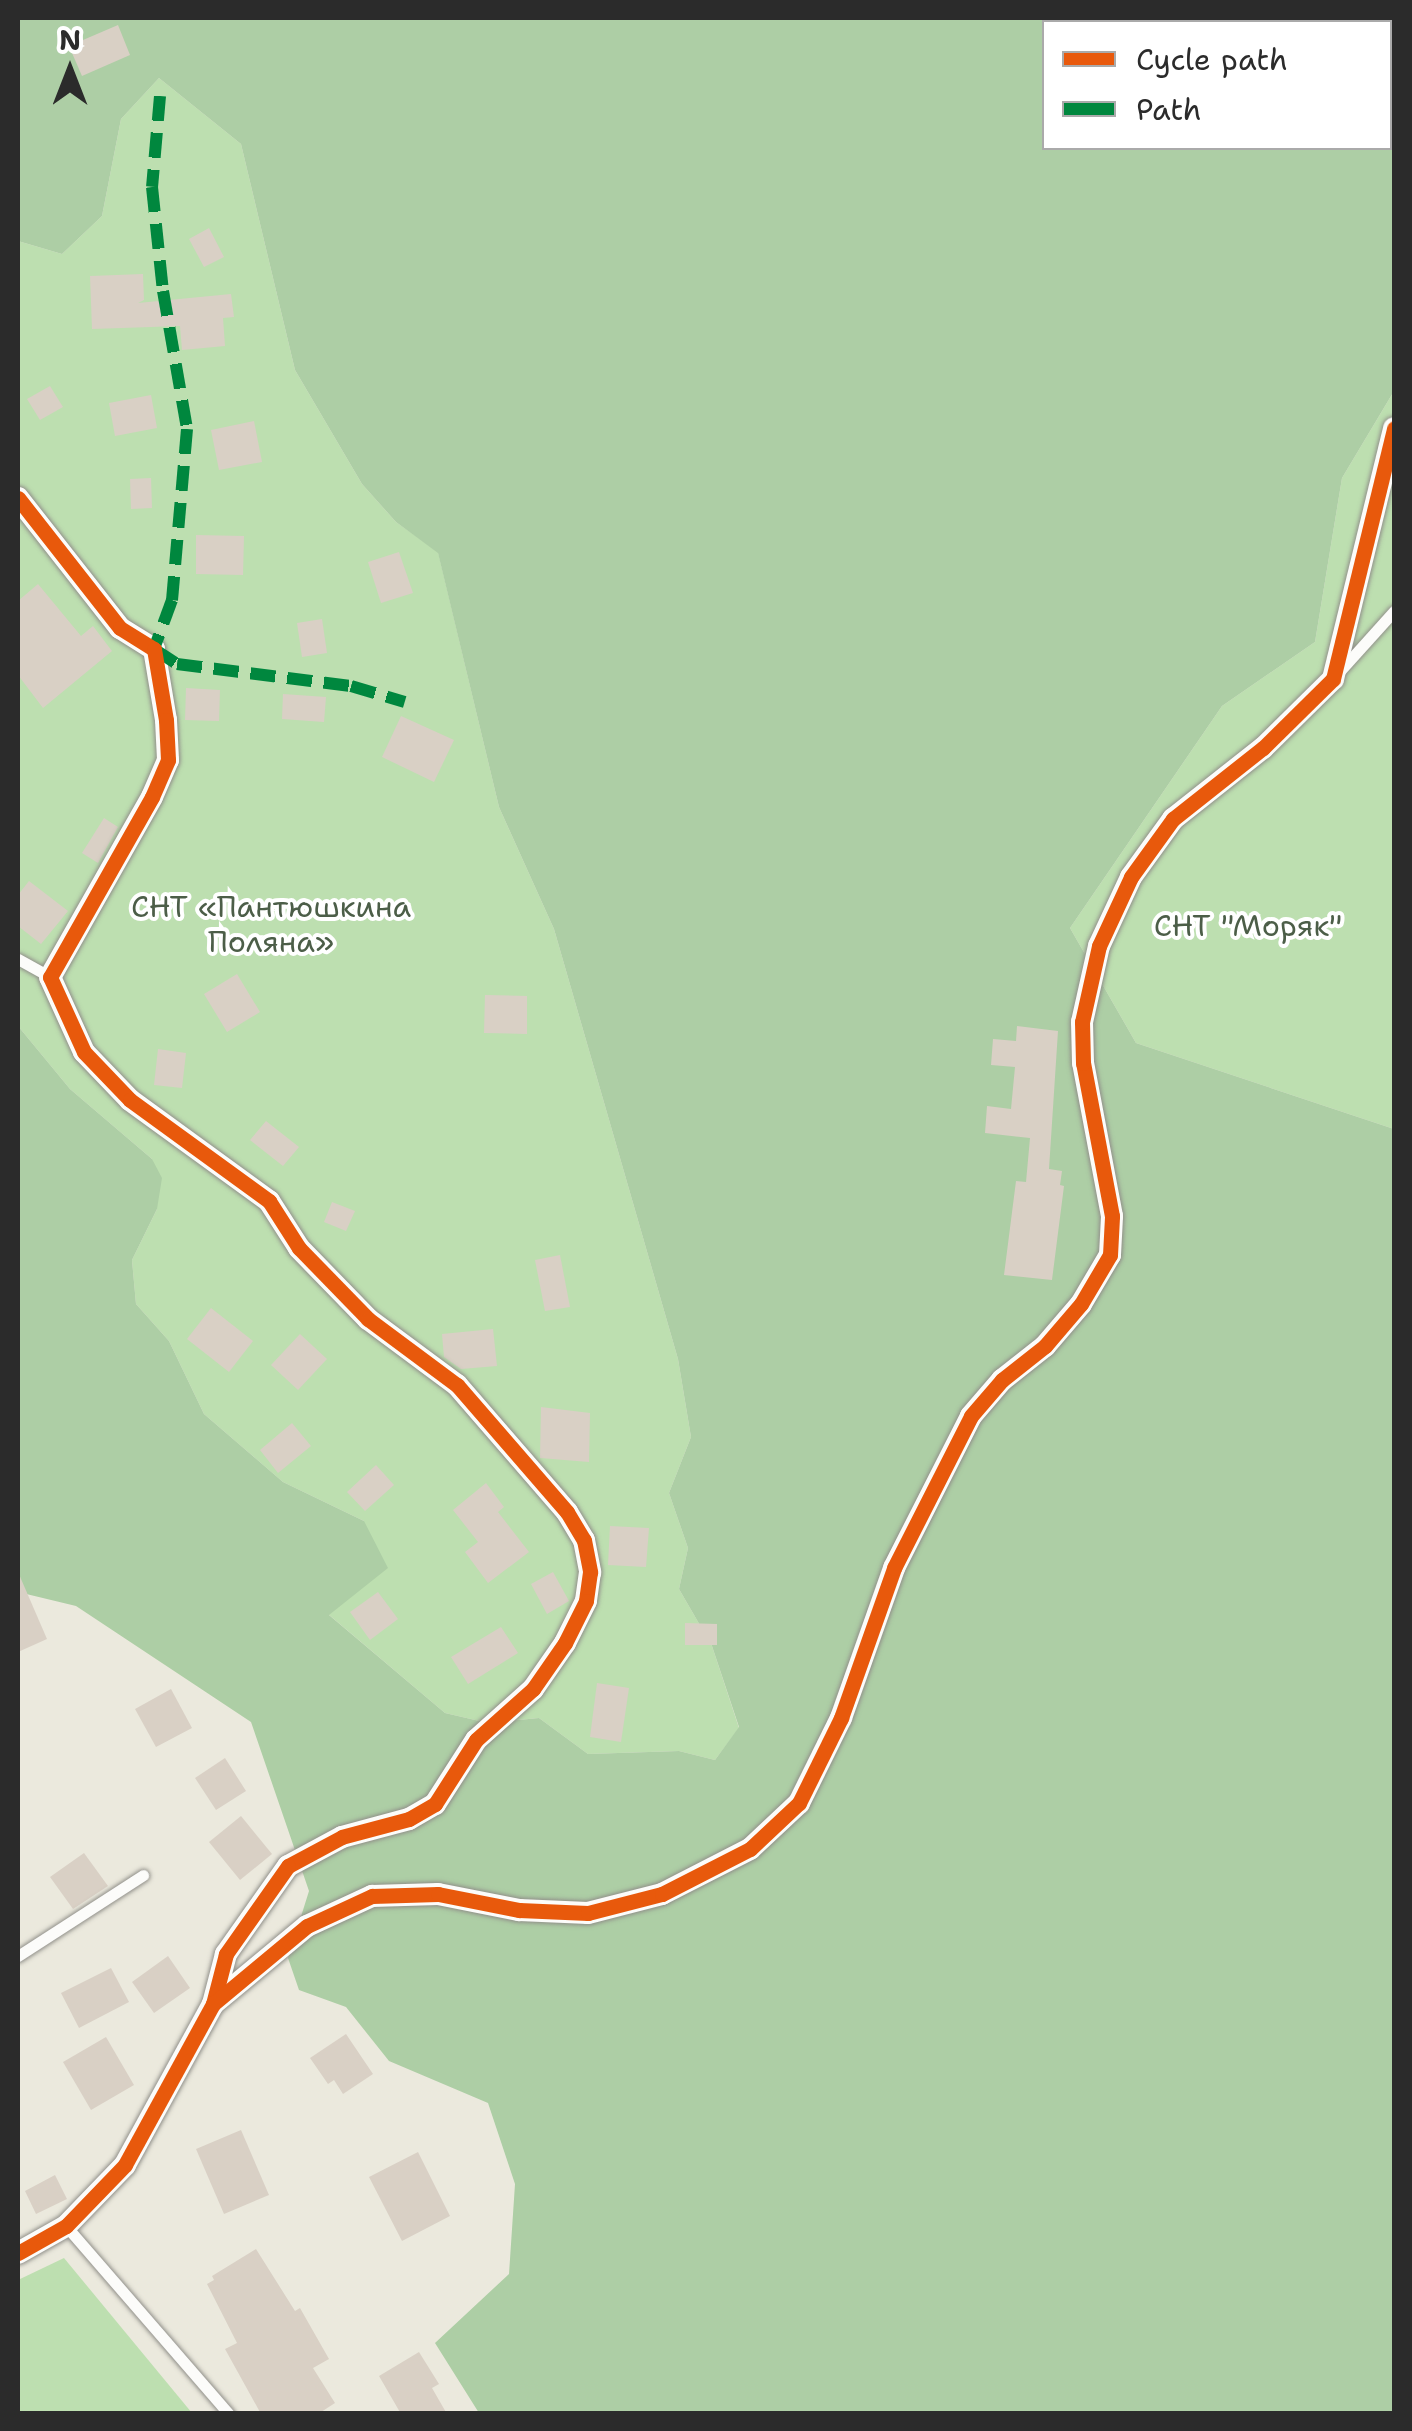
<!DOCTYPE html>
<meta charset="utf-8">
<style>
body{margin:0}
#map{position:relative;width:1412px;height:2431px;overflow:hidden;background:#ebe9dd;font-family:"Shantell Sans",sans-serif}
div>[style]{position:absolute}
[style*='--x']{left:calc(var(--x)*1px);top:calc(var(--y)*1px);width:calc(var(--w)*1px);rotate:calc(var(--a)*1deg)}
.green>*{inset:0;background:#bddfb0}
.forest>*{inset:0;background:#adcea5}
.building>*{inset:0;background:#d9d0c5}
.roads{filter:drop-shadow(0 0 2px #91908a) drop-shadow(0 0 2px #91908a)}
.lane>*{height:11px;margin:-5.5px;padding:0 5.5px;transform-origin:5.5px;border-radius:5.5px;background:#fcfcfa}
.street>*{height:22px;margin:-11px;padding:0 11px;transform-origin:11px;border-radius:11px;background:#fcfcfa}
.quiet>*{height:12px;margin-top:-6px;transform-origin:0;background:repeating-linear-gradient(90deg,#00873e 0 25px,transparent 0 37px)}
.cycleway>*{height:15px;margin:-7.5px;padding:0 7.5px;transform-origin:7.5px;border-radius:7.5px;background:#e8590c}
span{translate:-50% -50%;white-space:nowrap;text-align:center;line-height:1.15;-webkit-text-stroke:8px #fff;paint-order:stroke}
.park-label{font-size:30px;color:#4c5e48}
.frame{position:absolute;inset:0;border:20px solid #2b2b2b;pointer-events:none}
.legend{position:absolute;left:1042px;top:20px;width:350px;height:130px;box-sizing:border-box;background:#fff;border:2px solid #aaa;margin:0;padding:12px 18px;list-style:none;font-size:30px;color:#2b2b2b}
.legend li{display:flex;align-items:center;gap:20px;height:50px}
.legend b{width:50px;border:2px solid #aaa}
.north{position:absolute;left:20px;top:20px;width:100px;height:100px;-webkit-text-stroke:8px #fff;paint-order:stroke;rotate:0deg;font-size:28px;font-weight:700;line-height:40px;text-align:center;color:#2b2b2b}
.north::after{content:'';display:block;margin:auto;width:35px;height:45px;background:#2b2b2b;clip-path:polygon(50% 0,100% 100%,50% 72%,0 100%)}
</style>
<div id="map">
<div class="green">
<i style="clip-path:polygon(159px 78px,241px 144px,295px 370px,362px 484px,396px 522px,438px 552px,499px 807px,554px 929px,678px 1359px,691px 1437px,669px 1493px,688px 1548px,679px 1589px,712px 1646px,739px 1728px,715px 1760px,679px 1751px,588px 1754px,539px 1718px,488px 1723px,445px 1713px,328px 1614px,364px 1521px,283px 1482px,204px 1414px,169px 1341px,136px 1304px,132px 1260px,157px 1209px,152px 1159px,70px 1089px,18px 1026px,18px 241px,62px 254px,102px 216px,121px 119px)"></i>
<i style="clip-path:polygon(1394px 391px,1394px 1129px,1136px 1043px,1070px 928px,1222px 706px,1315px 642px,1342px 478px)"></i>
<i style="clip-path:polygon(64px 2258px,192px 2413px,18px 2413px,18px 2280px)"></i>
</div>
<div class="forest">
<i style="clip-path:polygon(evenodd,18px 18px,1394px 18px,1394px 391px,1342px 478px,1315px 642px,1222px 706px,1070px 928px,1136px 1043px,1394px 1129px,1394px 2413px,479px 2413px,435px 2343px,509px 2274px,515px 2184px,488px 2103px,389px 2061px,346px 2007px,299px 1990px,288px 1958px,309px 1891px,251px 1722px,76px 1606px,18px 1592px,18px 1026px,70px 1089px,152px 1159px,162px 1178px,157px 1209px,132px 1260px,136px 1304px,169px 1341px,204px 1414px,283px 1482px,364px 1521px,388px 1568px,329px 1615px,445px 1713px,488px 1723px,539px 1718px,588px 1754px,679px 1751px,715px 1760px,739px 1727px,712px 1646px,679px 1589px,688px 1548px,669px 1493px,691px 1437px,678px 1359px,554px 929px,499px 807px,438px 553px,396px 522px,362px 484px,295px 370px,241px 144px,159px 78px,121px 119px,102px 216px,62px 254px,18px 241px,18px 18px,1044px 22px,1390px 22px,1390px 148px,1044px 148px,1044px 22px)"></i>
</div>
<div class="building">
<i style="clip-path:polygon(118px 25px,130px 55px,82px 76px,69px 46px)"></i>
<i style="clip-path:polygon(209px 228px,224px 257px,204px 267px,189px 239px)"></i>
<i style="clip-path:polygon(143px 274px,144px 300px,138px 303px,231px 294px,234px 317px,223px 318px,225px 346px,182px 350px,180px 326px,92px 329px,90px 276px)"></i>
<i style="clip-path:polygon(50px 386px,63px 407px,40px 420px,27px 399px)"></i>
<i style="clip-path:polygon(151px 395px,157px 428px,115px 436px,109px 403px)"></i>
<i style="clip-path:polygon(254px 421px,262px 462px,219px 470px,211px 430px)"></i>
<i style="clip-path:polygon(151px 478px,152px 508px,131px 509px,130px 479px)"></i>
<i style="clip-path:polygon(196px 535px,244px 536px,243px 575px,196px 574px)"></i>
<i style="clip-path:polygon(399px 552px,413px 593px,381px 603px,368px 562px)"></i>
<i style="clip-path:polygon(38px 584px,81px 636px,93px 626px,112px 651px,43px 708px,18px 675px,18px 601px)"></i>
<i style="clip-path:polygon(322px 619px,327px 653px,302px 657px,297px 623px)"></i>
<i style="clip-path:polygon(186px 688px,220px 690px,219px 721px,185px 720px)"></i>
<i style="clip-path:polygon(283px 694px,326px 697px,324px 722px,282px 719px)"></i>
<i style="clip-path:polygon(401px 716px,454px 740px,434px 782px,382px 757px)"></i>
<i style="clip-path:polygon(104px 818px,118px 827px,98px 863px,82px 853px)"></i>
<i style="clip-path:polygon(29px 881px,68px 911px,41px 944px,18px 926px,18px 895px)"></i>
<i style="clip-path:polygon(237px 974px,260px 1012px,227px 1032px,204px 994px)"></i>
<i style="clip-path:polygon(485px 995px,527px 996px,527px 1034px,484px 1033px)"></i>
<i style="clip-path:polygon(1017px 1026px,1058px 1031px,1049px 1169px,1062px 1171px,1060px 1185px,1064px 1186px,1052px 1280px,1004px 1275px,1016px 1181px,1026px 1182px,1030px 1138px,985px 1133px,987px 1106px,1011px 1109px,1015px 1067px,991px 1065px,993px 1039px,1016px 1041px)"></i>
<i style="clip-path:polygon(158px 1049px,186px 1053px,182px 1088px,154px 1085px)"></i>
<i style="clip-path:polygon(266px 1121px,299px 1147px,283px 1166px,250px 1140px)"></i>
<i style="clip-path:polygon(332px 1202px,355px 1211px,346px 1231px,324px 1222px)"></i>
<i style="clip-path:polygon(560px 1255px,570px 1307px,545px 1311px,535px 1260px)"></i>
<i style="clip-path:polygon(211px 1308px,253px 1341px,229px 1372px,187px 1339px)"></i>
<i style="clip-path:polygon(493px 1329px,497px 1366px,461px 1369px,444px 1357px,442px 1334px)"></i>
<i style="clip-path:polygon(300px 1334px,327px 1359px,298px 1390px,271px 1365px)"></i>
<i style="clip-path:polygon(541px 1407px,590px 1413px,589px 1462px,540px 1458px)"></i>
<i style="clip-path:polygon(292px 1423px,311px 1446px,278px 1473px,260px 1450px)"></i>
<i style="clip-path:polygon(376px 1465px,394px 1485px,365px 1511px,347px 1492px)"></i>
<i style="clip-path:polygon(486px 1483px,504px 1507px,498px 1512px,529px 1552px,488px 1583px,465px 1552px,478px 1542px,453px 1510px)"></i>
<i style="clip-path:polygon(610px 1526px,649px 1528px,646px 1567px,608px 1565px)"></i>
<i style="clip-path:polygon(18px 1572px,47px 1639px,18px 1652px)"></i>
<i style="clip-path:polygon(553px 1572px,569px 1601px,547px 1614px,531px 1584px)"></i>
<i style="clip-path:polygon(378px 1592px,398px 1619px,370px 1640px,350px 1612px)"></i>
<i style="clip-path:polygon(685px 1623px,717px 1624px,717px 1645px,685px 1645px)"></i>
<i style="clip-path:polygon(501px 1627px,518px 1653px,468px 1684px,451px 1657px)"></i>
<i style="clip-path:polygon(597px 1683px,629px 1688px,621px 1742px,590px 1737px)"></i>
<i style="clip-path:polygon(171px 1689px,192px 1728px,156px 1747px,135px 1709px)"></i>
<i style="clip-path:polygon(225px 1758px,246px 1791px,216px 1810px,195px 1778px)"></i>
<i style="clip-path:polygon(241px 1816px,272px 1854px,240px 1880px,209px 1842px)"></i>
<i style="clip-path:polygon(84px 1853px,108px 1886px,73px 1909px,50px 1877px)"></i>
<i style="clip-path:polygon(168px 1956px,190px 1988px,154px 2013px,132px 1982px)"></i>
<i style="clip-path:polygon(111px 1968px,129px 2002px,79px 2028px,61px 1993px)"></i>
<i style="clip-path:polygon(346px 2034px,373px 2074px,343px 2094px,334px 2080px,328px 2084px,310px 2058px)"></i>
<i style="clip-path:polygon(106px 2037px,134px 2085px,91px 2110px,63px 2062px)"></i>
<i style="clip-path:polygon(241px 2130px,269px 2195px,224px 2214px,196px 2149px)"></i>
<i style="clip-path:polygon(418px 2152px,450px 2216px,402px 2241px,369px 2177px)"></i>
<i style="clip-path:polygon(55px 2175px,67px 2199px,36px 2214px,25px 2191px)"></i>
<i style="clip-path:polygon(256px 2249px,295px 2311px,300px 2308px,329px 2359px,313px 2368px,335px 2403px,318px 2414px,261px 2414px,225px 2349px,237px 2343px,207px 2284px,214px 2280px,212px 2276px)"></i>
<i style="clip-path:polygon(419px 2352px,439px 2384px,432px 2388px,447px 2414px,401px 2414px,379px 2376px)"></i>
</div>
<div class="roads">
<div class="lane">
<i style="--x:1339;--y:672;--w:82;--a:-48"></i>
<i style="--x:18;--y:959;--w:37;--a:29"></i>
<i style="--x:18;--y:1956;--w:149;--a:-32.9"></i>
<i style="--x:66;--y:2226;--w:249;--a:49.1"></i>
</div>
<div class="street">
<i style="--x:18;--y:498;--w:165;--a:51.9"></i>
<i style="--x:120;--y:628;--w:40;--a:32"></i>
<i style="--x:154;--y:649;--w:72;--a:80.4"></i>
<i style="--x:166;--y:720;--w:40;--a:87.1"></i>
<i style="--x:168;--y:760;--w:40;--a:113.4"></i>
<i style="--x:152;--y:797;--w:207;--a:119.5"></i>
<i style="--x:50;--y:977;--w:82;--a:65.6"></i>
<i style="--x:84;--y:1052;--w:66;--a:46.2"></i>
<i style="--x:130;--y:1100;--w:172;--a:36"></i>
<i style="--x:269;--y:1201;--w:56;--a:57.4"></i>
<i style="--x:299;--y:1248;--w:99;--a:45.8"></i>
<i style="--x:368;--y:1319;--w:111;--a:36.6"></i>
<i style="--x:457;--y:1385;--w:168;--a:49.1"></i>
<i style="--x:567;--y:1512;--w:33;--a:59"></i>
<i style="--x:584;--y:1540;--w:33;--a:79"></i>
<i style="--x:590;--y:1572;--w:29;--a:98"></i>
<i style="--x:586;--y:1601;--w:47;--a:116.6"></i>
<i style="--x:565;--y:1643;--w:56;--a:124.8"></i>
<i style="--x:533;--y:1689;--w:76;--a:138.2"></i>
<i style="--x:476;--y:1740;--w:76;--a:122.6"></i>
<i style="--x:435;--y:1804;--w:30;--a:150"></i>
<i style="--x:409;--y:1819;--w:69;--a:165"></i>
<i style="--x:342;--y:1837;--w:61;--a:151.8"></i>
<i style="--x:288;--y:1866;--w:108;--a:125.2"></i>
<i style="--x:226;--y:1954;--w:52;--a:104.6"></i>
<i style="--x:213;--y:2004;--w:183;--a:118.7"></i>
<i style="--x:125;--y:2165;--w:85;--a:134"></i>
<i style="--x:66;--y:2226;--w:55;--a:150.6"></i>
<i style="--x:213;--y:2004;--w:122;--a:-39.7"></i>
<i style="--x:307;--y:1926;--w:72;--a:-24.8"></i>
<i style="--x:372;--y:1896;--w:66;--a:-1.7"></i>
<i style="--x:438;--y:1894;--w:83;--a:11.2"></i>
<i style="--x:519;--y:1910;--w:69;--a:2.5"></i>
<i style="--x:588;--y:1913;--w:76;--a:-14.4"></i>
<i style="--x:662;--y:1894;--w:99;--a:-27.1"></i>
<i style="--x:750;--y:1849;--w:67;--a:-43.2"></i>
<i style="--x:799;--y:1803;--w:95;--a:-63.7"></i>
<i style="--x:841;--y:1718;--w:159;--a:-70.5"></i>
<i style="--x:894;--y:1568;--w:170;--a:-63.1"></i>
<i style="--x:971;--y:1416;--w:48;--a:-49.3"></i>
<i style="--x:1002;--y:1380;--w:55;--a:-38.3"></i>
<i style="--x:1045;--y:1346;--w:55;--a:-49.4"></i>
<i style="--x:1081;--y:1304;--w:57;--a:-59.4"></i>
<i style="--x:1110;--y:1255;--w:39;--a:-87"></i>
<i style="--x:1112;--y:1216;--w:156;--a:-100.7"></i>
<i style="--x:1083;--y:1063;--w:41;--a:-91.4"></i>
<i style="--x:1082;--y:1022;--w:78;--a:-77.4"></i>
<i style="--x:1099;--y:946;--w:76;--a:-65.1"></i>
<i style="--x:1131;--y:877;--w:72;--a:-54.1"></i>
<i style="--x:1173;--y:819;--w:115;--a:-38.3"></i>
<i style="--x:1263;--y:748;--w:98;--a:-44.6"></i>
<i style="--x:1333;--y:679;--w:258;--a:-76.3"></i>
</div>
</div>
<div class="quiet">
<i style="--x:160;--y:96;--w:91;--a:95"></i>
<i style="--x:152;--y:187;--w:105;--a:84"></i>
<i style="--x:163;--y:291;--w:140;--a:80.1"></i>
<i style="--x:187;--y:429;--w:172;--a:95"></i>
<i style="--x:172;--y:600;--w:52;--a:110.2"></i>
<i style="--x:154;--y:649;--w:27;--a:33"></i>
<i style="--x:177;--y:664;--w:175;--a:7.2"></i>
<i style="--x:351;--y:686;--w:56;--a:16.5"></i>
</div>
<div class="cycleway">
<i style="--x:18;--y:498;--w:165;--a:51.9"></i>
<i style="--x:120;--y:628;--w:40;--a:32"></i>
<i style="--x:154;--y:649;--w:72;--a:80.4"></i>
<i style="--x:166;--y:720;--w:40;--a:87.1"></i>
<i style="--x:168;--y:760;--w:40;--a:113.4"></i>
<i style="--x:152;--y:797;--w:207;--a:119.5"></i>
<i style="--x:50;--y:977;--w:82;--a:65.6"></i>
<i style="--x:84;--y:1052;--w:66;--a:46.2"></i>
<i style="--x:130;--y:1100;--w:172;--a:36"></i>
<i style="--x:269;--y:1201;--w:56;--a:57.4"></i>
<i style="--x:299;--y:1248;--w:99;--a:45.8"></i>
<i style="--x:368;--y:1319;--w:111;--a:36.6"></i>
<i style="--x:457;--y:1385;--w:168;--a:49.1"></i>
<i style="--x:567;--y:1512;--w:33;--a:59"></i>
<i style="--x:584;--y:1540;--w:33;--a:79"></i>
<i style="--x:590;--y:1572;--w:29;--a:98"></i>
<i style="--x:586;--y:1601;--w:47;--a:116.6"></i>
<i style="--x:565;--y:1643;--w:56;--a:124.8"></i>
<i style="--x:533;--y:1689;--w:76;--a:138.2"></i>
<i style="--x:476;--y:1740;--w:76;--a:122.6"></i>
<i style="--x:435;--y:1804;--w:30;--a:150"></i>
<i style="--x:409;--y:1819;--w:69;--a:165"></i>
<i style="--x:342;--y:1837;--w:61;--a:151.8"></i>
<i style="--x:288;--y:1866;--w:108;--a:125.2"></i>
<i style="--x:226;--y:1954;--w:52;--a:104.6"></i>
<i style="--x:213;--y:2004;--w:183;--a:118.7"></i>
<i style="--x:125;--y:2165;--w:85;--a:134"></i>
<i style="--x:66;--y:2226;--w:55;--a:150.6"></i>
<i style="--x:213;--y:2004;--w:122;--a:-39.7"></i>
<i style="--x:307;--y:1926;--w:72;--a:-24.8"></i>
<i style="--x:372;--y:1896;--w:66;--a:-1.7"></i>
<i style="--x:438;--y:1894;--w:83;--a:11.2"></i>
<i style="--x:519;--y:1910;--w:69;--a:2.5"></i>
<i style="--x:588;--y:1913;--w:76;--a:-14.4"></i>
<i style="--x:662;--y:1894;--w:99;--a:-27.1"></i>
<i style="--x:750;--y:1849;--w:67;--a:-43.2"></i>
<i style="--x:799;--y:1803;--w:95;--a:-63.7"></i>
<i style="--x:841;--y:1718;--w:159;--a:-70.5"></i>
<i style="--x:894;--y:1568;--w:170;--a:-63.1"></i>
<i style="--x:971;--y:1416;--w:48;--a:-49.3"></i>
<i style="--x:1002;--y:1380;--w:55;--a:-38.3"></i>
<i style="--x:1045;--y:1346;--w:55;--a:-49.4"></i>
<i style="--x:1081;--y:1304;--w:57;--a:-59.4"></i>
<i style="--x:1110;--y:1255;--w:39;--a:-87"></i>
<i style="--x:1112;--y:1216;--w:156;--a:-100.7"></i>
<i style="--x:1083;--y:1063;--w:41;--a:-91.4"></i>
<i style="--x:1082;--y:1022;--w:78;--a:-77.4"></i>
<i style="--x:1099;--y:946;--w:76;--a:-65.1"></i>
<i style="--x:1131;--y:877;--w:72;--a:-54.1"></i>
<i style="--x:1173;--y:819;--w:115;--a:-38.3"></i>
<i style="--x:1263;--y:748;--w:98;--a:-44.6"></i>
<i style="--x:1333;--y:679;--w:258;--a:-76.3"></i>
</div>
<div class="park-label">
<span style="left:271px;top:924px">СНТ «Пантюшкина<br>Поляна»</span>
<span style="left:1248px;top:926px">СНТ "Моряк"</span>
</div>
<div class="frame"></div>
<ul class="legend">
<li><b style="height:12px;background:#e8590c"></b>Cycle path</li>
<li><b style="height:12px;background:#00873e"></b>Path</li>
</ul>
<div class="north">N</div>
</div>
